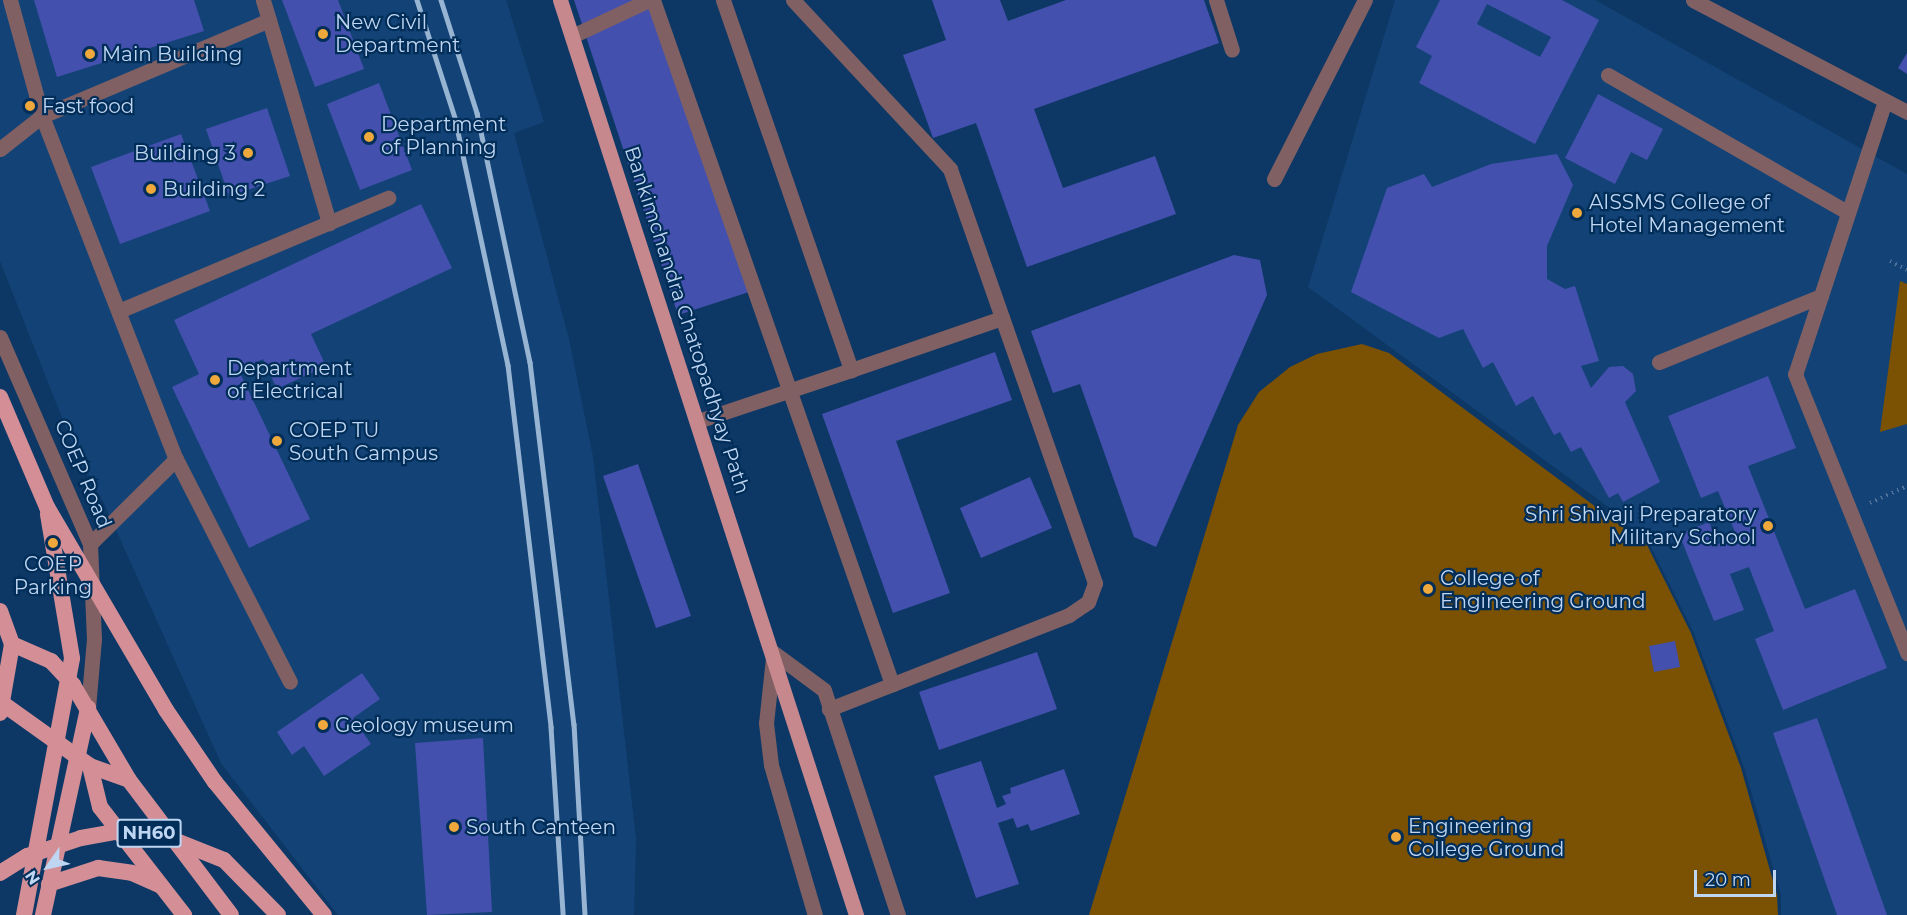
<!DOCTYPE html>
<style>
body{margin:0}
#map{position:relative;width:1907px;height:915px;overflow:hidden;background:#0d3865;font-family:Montserrat,sans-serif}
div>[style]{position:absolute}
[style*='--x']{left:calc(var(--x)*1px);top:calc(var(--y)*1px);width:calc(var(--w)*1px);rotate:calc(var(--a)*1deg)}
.built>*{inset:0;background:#134376}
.green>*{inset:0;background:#7b5104}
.building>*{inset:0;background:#4350ad}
.path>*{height:4px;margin-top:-2px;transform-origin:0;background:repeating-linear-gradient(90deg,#4f739a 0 1.5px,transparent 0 6px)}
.service>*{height:15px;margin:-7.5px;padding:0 7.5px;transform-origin:7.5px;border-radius:7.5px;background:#806063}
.minor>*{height:15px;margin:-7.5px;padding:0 7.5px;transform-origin:7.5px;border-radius:7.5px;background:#806063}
.primary>*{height:15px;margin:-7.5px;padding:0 7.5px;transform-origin:7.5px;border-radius:7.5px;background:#c6878d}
.trunk>*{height:16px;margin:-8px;padding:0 8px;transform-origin:8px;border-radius:8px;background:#d48e95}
.rail>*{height:4.5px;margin:-2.25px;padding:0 2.25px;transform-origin:2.25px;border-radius:2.25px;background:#98b4d3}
.trunk-bridge>*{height:16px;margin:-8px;padding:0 8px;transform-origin:8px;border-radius:8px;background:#d48e95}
.dots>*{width:16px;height:16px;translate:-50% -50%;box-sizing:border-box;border:3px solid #012d59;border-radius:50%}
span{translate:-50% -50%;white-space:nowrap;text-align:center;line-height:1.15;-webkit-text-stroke:4.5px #012d59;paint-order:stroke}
.shield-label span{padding:2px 4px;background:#012d59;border:2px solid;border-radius:4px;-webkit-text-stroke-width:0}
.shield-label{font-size:18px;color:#bfd6f2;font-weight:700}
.poi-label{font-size:20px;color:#bfd6f2}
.left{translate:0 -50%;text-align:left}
.right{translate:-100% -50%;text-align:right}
.street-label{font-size:20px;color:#bfd6f2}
.north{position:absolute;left:18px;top:837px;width:60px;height:60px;-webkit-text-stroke:4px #012d59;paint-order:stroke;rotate:236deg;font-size:16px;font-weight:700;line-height:24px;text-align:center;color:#bfd6f2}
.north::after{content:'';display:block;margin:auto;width:21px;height:27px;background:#bfd6f2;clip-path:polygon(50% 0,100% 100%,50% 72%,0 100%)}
.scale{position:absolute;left:1694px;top:870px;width:82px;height:27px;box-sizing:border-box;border:3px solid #bfd6f2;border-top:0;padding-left:8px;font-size:18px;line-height:21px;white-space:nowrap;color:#bfd6f2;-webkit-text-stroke:4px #012d59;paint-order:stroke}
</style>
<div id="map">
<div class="built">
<i style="clip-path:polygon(0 0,506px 0,544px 122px,514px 133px,569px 339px,593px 457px,636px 839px,634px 915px,338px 915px,221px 763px,103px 501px,80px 463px,0 261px)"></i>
<i style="clip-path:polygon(1395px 0,1595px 0,1907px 174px,1907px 915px,1781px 915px,1781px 895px,1744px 767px,1693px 631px,1649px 543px,1610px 508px,1308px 287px)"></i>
</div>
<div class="green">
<i style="clip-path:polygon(1900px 281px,1907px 284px,1907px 424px,1880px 432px)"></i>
<i style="clip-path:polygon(1362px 344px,1389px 353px,1647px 545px,1691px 633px,1741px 768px,1777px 895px,1778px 915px,1089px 915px,1238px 425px,1259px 392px,1290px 367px,1317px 354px)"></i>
</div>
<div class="building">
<i style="clip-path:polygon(34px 0,194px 0,204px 31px,57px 77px)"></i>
<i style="clip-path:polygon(282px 0,338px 0,364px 69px,315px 87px)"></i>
<i style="clip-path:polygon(574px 0,647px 0,749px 292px,678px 315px)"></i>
<i style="clip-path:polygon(932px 0,1000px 0,1008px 21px,1066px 0,1204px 0,1219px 43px,1034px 109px,1063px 188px,1155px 156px,1176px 214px,1027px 267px,976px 123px,933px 138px,903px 55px,946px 40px)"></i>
<i style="clip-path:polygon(evenodd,1440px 0,1562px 0,1599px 20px,1535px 144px,1419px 83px,1432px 56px,1416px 47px,1440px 0,1487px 4px,1551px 37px,1540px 57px,1477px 24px,1487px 4px)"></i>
<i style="clip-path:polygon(1907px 53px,1907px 74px,1898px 68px)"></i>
<i style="clip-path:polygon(379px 83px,412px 170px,360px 190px,327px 104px)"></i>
<i style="clip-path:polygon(1598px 94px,1663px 129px,1647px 160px,1631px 152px,1615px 184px,1565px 158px)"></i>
<i style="clip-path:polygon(267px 108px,290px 176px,229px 196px,206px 129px)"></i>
<i style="clip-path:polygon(181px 134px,210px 211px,120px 244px,91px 167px)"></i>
<i style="clip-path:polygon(1557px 154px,1573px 185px,1547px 246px,1547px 279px,1565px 289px,1575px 286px,1599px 361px,1581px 366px,1591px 388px,1609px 367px,1623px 366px,1633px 374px,1636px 391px,1625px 402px,1660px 482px,1623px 502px,1618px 493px,1609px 498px,1581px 447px,1571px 452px,1560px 432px,1554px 435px,1533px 396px,1516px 406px,1493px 362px,1483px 368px,1463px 329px,1439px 338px,1351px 292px,1387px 188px,1424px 174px,1432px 187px,1491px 164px)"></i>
<i style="clip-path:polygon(421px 204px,452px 268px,311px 334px,326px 366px,277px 389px,263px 359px,239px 371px,310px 519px,249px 548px,172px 387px,199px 374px,174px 320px)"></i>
<i style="clip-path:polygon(1234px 255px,1260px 260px,1267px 295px,1156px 547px,1134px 537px,1080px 384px,1053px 393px,1031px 331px)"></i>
<i style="clip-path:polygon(995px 352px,1012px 400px,896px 441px,950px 593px,893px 613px,822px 414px)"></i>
<i style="clip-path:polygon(1768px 376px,1796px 448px,1748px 466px,1805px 609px,1855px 589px,1887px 668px,1783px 710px,1755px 639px,1774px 631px,1749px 567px,1730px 574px,1744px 610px,1714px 621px,1679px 534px,1709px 522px,1718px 544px,1737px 537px,1718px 491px,1701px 498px,1668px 416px)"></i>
<i style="clip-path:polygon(638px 464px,691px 616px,656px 628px,603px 476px)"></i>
<i style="clip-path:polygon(1030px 477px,1052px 528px,981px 558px,960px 508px)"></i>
<i style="clip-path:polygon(1675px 641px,1680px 667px,1654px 672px,1649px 646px)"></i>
<i style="clip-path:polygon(1037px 652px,1057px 709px,939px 750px,919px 692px)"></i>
<i style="clip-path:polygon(362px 673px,380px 699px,353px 718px,371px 744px,324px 776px,304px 746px,292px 755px,277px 732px)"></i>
<i style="clip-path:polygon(1817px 718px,1887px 915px,1837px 915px,1773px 733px)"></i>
<i style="clip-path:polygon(483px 738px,492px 912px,427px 915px,415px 743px)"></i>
<i style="clip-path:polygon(981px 761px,997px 808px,1006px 804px,1002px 796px,1011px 793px,1010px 788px,1064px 769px,1080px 814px,1031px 831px,1028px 824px,1017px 828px,1013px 818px,998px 823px,1019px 884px,976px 898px,934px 776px)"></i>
</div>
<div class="path">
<i style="--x:1890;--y:261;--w:19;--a:28"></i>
<i style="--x:1870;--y:503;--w:41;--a:-24.7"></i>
</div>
<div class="service">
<i style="--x:10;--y:0;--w:120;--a:74.6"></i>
<i style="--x:42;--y:116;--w:368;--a:68.7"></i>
<i style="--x:176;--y:459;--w:250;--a:62.9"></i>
<i style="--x:653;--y:0;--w:725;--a:70.74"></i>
<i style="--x:723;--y:0;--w:392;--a:70.9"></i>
<i style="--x:851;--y:370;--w:160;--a:-19"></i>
<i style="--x:793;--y:0;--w:231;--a:47.1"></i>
<i style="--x:950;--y:169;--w:439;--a:70.7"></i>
<i style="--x:1095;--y:583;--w:20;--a:110"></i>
<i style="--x:1088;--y:602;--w:23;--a:146"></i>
<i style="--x:1069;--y:615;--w:258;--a:158.6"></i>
<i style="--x:1216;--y:0;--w:52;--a:72.3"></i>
<i style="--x:269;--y:20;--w:212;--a:73.5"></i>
<i style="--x:572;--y:36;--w:85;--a:-25.1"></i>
<i style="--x:1608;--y:75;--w:275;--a:29.8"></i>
<i style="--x:1885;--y:101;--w:287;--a:108.2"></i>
<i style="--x:1795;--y:374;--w:301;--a:68.1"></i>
<i style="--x:0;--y:149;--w:53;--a:-38.2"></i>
<i style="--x:42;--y:116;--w:246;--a:-22.9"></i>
<i style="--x:269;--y:20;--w:21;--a:-107"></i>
<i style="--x:1274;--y:179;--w:201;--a:-63.1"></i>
<i style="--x:121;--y:310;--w:290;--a:-22.8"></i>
<i style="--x:0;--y:337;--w:226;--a:66.5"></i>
<i style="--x:90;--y:544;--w:95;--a:87.6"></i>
<i style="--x:94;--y:639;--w:69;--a:95"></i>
<i style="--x:1659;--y:362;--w:175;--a:-22.2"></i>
<i style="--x:698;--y:421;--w:161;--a:-18.4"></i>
<i style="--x:90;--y:544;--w:121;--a:-44.7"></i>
</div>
<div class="minor">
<i style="--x:1693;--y:0;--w:242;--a:27.6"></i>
<i style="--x:774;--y:653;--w:62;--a:36.5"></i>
<i style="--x:824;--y:690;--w:237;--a:71.8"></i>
<i style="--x:773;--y:658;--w:65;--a:96.1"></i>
<i style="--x:766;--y:723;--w:42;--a:83.2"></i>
<i style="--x:771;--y:765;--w:156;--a:73.7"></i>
</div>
<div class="primary">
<i style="--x:560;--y:0;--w:962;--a:72.07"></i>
</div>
<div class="trunk">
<i style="--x:0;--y:397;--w:120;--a:66.9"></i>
<i style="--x:0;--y:611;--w:35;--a:70"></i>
<i style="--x:12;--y:644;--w:43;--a:23.6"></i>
<i style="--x:51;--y:661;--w:33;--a:47"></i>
<i style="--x:73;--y:685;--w:110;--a:59.5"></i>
<i style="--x:2;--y:703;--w:108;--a:35.6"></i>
<i style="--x:90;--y:766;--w:42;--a:76.3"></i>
<i style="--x:100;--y:807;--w:137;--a:52.1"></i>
<i style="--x:0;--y:713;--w:70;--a:-80.1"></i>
<i style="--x:90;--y:766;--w:41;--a:19.7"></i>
<i style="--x:129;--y:780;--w:169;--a:52.9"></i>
<i style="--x:49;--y:884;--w:52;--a:-18.1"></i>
<i style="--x:98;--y:868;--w:34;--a:8"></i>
<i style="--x:132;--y:873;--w:32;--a:24"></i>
<i style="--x:43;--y:915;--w:212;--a:-77.7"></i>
</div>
<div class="rail">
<i style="--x:417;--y:0;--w:124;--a:72.1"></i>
<i style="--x:455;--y:118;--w:253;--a:77.9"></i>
<i style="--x:508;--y:365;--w:365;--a:83.2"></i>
<i style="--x:551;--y:727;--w:188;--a:86.3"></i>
<i style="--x:441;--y:0;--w:119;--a:72.3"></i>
<i style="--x:477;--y:113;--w:255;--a:78"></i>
<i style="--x:530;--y:362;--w:365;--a:83.1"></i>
<i style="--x:574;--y:724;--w:191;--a:86.7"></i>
</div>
<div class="trunk-bridge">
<i style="--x:47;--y:507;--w:235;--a:59.6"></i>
<i style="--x:166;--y:710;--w:87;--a:55.8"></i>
<i style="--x:215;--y:782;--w:172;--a:50.7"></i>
<i style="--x:0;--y:873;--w:32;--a:-32"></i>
<i style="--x:27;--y:856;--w:57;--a:-18.4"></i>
<i style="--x:81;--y:838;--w:39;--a:-10"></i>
<i style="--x:119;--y:831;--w:37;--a:3"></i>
<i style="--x:156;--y:833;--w:73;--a:21.7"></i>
<i style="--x:224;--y:860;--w:77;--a:45.5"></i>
<i style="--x:24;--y:915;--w:261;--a:-79.4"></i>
<i style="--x:72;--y:658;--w:146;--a:-99.5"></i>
</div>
<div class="dots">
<i style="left:323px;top:34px;background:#eea83c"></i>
<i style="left:90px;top:54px;background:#eea83c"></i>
<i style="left:30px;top:106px;background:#eea83c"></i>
<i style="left:369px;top:137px;background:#eea83c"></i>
<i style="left:248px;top:153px;background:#eea83c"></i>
<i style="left:151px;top:189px;background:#eea83c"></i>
<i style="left:1577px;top:213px;background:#eea83c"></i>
<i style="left:215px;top:380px;background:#eea83c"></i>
<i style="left:277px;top:441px;background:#eea83c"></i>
<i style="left:1768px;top:526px;background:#eea83c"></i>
<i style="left:53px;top:543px;background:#eea83c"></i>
<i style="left:1428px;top:589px;background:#eea83c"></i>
<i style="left:323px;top:725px;background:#eea83c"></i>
<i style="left:454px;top:827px;background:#eea83c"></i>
<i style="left:1396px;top:837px;background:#eea83c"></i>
</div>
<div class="shield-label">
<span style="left:149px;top:833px">NH60</span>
</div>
<div class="poi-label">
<span class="left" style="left:335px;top:34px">New Civil<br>Department</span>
<span class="left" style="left:102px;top:54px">Main Building</span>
<span class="left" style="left:42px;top:106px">Fast food</span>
<span class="left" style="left:381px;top:136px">Department<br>of Planning</span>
<span class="right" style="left:236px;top:153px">Building 3</span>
<span class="left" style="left:163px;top:189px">Building 2</span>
<span class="left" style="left:1589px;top:214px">AISSMS College of<br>Hotel Management</span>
<span class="left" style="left:227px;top:380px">Department<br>of Electrical</span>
<span class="left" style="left:289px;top:442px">COEP TU<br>South Campus</span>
<span class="right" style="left:1756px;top:526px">Shri Shivaji Preparatory<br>Military School</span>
<span style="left:53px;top:576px">COEP<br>Parking</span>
<span class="left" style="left:1440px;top:590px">College of<br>Engineering Ground</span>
<span class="left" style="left:335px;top:725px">Geology museum</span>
<span class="left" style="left:1408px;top:838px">Engineering<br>College Ground</span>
<span class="left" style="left:466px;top:827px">South Canteen</span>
</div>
<div class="street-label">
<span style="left:687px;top:320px;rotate:72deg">Bankimchandra Chatopadhyay Path</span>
<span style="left:83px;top:474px;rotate:67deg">COEP Road</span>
</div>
<div class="north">N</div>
<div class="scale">20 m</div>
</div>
